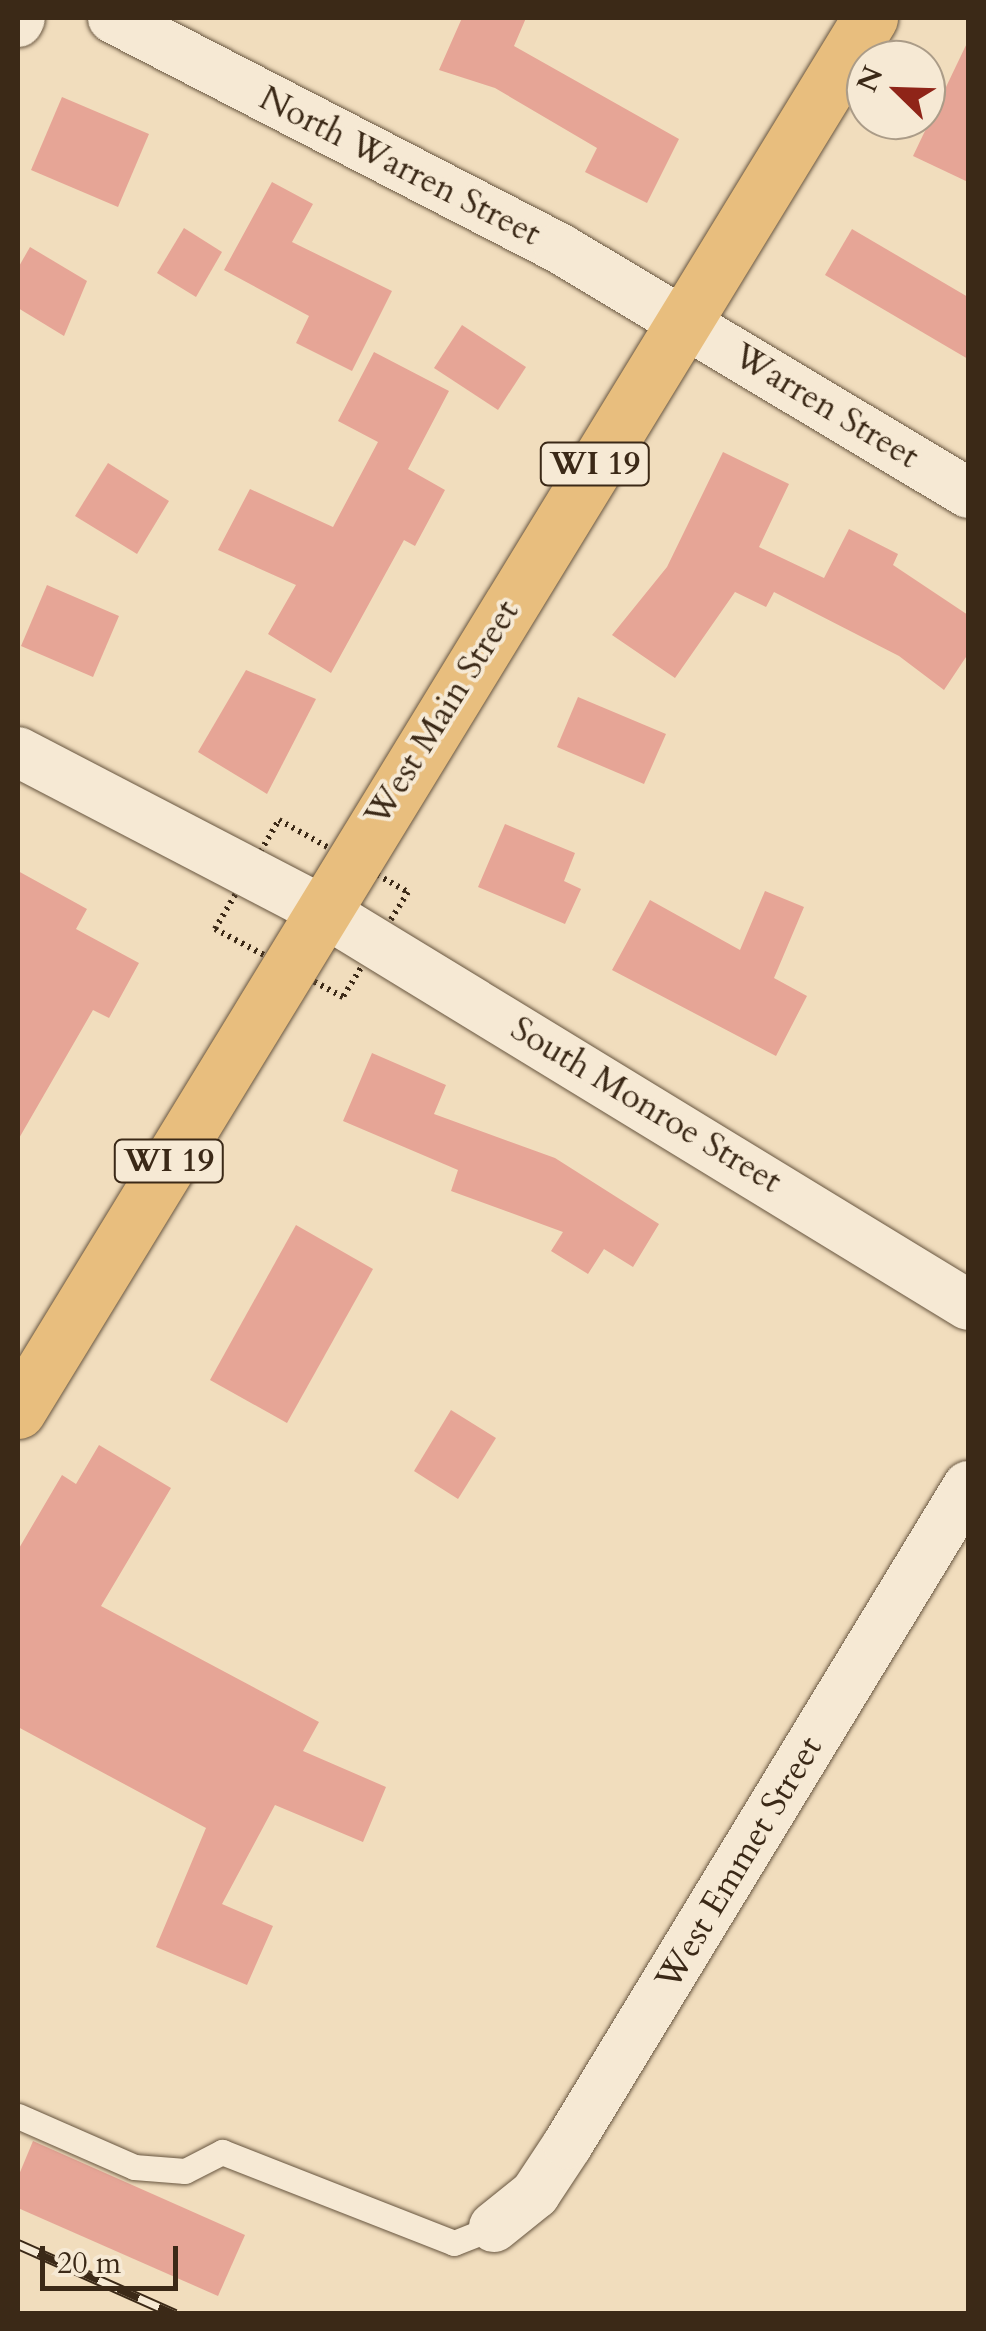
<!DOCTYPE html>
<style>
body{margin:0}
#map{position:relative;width:986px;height:2331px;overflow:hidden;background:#f1ddbd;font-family:Cardo,serif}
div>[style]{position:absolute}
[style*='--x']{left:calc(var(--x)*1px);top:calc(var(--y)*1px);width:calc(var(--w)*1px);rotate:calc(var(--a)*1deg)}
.building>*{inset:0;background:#e6a596}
.path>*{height:6px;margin-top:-3px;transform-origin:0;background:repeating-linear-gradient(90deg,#3b2917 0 2.5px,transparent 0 7.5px)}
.roads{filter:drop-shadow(0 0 2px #685640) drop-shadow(0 0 2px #685640)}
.lane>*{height:25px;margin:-12.5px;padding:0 12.5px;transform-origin:12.5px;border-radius:12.5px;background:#f6e9d4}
.street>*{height:50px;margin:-25px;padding:0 25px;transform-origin:25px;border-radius:25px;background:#f6e9d4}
.primary>*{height:55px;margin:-27.5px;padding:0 27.5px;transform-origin:27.5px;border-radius:27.5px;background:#e8be7e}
.rail>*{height:11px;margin-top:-5.5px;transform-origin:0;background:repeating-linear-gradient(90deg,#f6e9d4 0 22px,#3b2917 0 44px);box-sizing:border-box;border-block:2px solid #3b2917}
span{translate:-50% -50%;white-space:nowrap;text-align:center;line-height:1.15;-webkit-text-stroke:8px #f6e9d4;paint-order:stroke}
.shield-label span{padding:2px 8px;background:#f6e9d4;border:2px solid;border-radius:8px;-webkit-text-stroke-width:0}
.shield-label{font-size:32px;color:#3b2917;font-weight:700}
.street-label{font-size:35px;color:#3b2917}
.frame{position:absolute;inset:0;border:20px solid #3b2917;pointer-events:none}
.north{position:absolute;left:846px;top:40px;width:100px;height:100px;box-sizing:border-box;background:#f6e9d4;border:2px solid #ab9c88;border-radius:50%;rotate:293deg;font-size:28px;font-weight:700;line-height:40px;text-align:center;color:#3b2917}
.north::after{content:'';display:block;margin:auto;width:35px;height:45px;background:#8f2418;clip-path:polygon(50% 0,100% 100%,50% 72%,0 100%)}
.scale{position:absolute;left:40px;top:2246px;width:138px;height:45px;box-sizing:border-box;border:5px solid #3b2917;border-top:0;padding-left:12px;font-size:30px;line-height:35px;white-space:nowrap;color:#3b2917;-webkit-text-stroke:8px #f6e9d4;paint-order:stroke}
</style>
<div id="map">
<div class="building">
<i style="clip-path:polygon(462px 18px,526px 18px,514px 46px,679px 139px,647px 203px,585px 172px,597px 148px,495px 88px,439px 70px)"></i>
<i style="clip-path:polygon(968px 41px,968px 182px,913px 156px)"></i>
<i style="clip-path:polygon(62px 97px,149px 134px,118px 207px,31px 170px)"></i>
<i style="clip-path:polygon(272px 182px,313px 204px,292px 242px,392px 291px,352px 371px,296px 343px,309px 316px,224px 270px)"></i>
<i style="clip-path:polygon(184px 228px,222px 252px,196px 297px,157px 273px)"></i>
<i style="clip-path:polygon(852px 229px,968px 297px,968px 359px,825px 275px)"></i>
<i style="clip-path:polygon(30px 247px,87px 281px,64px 336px,18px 308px,18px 268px)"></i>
<i style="clip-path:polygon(462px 325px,526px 367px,498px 410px,434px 368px)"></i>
<i style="clip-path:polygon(374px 352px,449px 391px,408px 469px,445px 490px,415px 546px,404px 540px,331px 673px,268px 634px,296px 585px,218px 550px,250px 489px,333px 527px,378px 442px,338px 421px)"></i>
<i style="clip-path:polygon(723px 452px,789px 484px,759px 547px,824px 578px,849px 529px,898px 554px,893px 565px,968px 615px,968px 654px,944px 690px,899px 656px,774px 592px,766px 607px,735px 592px,675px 678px,612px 635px,667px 567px)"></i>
<i style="clip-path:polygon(108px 463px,169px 501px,137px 554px,75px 516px)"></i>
<i style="clip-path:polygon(47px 585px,119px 616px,93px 677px,21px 646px)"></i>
<i style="clip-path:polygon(246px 670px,316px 699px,267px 794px,198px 752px)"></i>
<i style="clip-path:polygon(578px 697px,666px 734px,644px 784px,557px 747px)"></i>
<i style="clip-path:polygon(505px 824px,575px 853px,564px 881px,581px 889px,565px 924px,478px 887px)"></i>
<i style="clip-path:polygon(18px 871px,87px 909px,76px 929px,139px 963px,109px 1018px,93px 1010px,18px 1140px)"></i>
<i style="clip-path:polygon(765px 891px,804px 907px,774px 978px,807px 996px,776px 1056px,612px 970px,650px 900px,740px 950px)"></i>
<i style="clip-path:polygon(372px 1053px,446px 1085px,434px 1114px,555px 1158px,659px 1224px,633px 1267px,604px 1249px,588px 1274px,551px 1251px,563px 1232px,451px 1191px,458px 1170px,343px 1121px)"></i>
<i style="clip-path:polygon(296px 1225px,373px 1269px,287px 1423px,210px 1380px)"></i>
<i style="clip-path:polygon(451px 1410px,496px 1438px,458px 1499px,414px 1471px)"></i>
<i style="clip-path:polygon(99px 1445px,171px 1488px,101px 1606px,319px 1722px,303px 1751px,386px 1787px,363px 1842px,275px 1805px,222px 1904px,273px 1926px,247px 1985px,156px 1947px,206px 1828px,18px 1727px,18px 1550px,62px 1475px,76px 1484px)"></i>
<i style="clip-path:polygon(33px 2141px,245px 2235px,218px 2296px,18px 2208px,18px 2177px)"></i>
</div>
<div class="path">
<i style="--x:279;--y:820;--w:148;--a:29.2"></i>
<i style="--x:408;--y:892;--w:123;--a:121.8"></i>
<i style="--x:343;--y:997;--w:145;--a:-152"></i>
<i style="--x:215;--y:929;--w:126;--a:-59.6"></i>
</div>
<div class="roads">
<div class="lane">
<i style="--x:18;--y:2116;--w:127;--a:23.7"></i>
<i style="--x:134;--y:2167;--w:51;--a:4.5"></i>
<i style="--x:185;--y:2171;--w:42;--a:-27.2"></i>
<i style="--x:222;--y:2152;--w:249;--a:21.4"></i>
<i style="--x:454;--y:2243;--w:43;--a:-21.8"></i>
</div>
<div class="street">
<i style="--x:113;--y:18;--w:502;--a:27.28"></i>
<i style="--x:559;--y:248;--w:477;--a:30.9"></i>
<i style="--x:18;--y:22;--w:4;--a:-63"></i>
<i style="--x:18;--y:752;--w:342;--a:27.5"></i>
<i style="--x:321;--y:910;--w:758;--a:31.4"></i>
<i style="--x:494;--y:2227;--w:53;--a:-38.8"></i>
<i style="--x:535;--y:2194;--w:60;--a:-56.6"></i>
<i style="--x:568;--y:2144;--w:770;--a:-58.7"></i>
</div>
<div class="primary">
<i style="--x:18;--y:1411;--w:1633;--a:-58.55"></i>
</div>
</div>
<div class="rail">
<i style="--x:18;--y:2244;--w:172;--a:24"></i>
</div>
<div class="shield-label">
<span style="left:595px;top:464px">WI 19</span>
<span style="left:169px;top:1161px">WI 19</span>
</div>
<div class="street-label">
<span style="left:400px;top:166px;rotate:27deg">North Warren Street</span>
<span style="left:826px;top:406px;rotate:31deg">Warren Street</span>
<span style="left:442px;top:713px;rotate:-58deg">West Main Street</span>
<span style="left:646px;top:1105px;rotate:31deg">South Monroe Street</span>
<span style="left:739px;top:1863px;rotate:-59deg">West Emmet Street</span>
</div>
<div class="frame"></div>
<div class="north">N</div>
<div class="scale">20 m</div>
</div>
